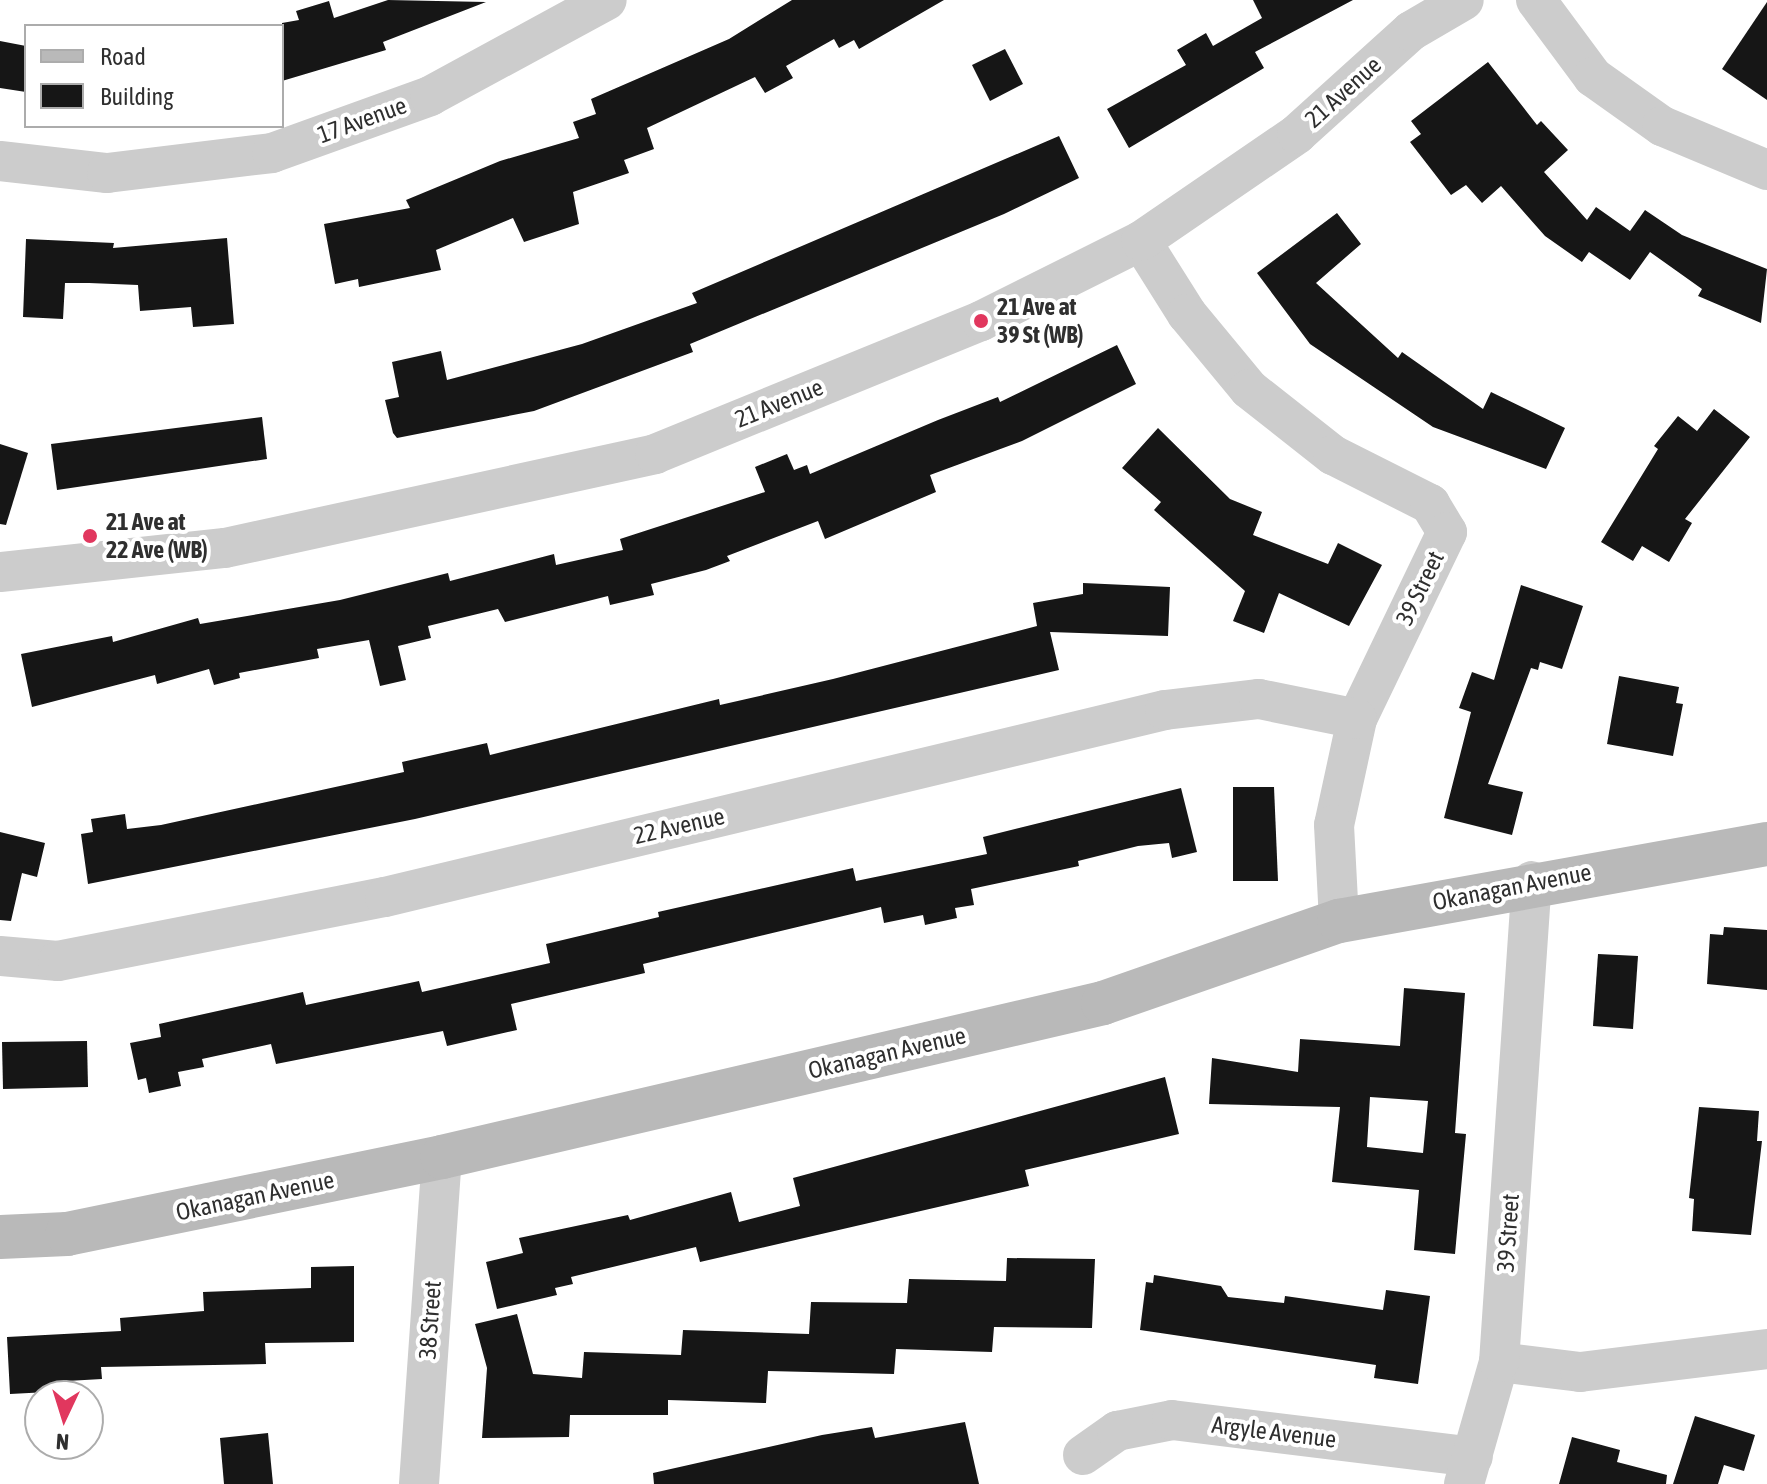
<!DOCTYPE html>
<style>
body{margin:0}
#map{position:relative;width:1767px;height:1484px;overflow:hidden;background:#fff;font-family:"Asap Condensed",sans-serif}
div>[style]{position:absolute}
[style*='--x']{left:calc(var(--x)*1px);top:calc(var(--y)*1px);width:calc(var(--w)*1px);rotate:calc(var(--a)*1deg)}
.building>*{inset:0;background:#161616}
.street>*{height:40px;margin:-20px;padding:0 20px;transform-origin:20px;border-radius:20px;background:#ccc}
.secondary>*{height:44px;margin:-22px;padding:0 22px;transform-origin:22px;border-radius:22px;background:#b9b9b9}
.dots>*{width:22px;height:22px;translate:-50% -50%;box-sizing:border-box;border:4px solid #fff;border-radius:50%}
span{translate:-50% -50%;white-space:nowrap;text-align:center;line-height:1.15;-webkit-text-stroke:8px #fff;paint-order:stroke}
.street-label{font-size:24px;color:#2f2f2f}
.poi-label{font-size:24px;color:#2f2f2f;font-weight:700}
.left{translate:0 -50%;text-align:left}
.legend{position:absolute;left:24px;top:24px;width:260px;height:104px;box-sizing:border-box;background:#fff;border:2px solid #acacac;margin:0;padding:10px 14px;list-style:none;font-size:24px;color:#2f2f2f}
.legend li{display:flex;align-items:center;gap:16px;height:40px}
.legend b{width:40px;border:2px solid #acacac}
.north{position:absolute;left:24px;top:1380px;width:80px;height:80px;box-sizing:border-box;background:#fff;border:2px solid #acacac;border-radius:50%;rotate:184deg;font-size:22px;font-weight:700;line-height:32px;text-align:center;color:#2f2f2f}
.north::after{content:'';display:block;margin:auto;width:28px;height:36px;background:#e1375e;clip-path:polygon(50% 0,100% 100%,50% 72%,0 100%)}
</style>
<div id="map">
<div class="building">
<i style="clip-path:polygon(388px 0,486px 2px,383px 42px,386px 50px,282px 81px,282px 23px,299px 20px,296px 11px,329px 1px,334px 18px)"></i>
<i style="clip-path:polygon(792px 0,944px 0,859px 49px,854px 40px,839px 48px,834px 39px,786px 66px,793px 78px,765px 93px,755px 77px,647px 128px,654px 149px,624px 160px,629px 173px,573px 192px,579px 224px,524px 242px,513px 218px,436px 250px,441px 270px,359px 287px,358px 279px,335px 284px,324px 224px,410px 208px,406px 200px,500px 161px,579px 138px,573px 122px,596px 114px,591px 99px,729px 39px)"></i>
<i style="clip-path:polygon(1253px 0,1353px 0,1255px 52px,1264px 68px,1129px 148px,1107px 109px,1186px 65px,1177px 50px,1206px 33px,1213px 46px,1262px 18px)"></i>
<i style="clip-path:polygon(1767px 2px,1767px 100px,1722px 69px)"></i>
<i style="clip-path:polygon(0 41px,26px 46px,26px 92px,0 88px)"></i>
<i style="clip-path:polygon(1005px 49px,1023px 84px,990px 101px,972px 65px)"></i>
<i style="clip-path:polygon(1488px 62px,1537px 125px,1541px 121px,1568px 150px,1544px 172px,1587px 220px,1596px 207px,1630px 231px,1645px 210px,1682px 235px,1767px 269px,1761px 323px,1698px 296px,1702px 289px,1650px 252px,1630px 280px,1589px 252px,1582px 262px,1545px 236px,1501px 186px,1482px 203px,1466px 185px,1451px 195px,1410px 142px,1421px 134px,1411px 121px)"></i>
<i style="clip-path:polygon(1059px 136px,1079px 178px,1004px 214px,690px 344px,693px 352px,534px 411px,397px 438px,393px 433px,385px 400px,399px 397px,392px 362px,441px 351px,447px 380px,582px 344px,697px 303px,692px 293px)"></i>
<i style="clip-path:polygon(1337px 213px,1361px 244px,1316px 283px,1398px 358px,1402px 352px,1483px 409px,1491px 392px,1565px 428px,1546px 469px,1433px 427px,1310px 344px,1257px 273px)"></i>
<i style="clip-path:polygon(227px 238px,234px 324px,193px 327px,191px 307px,140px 311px,138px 285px,89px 283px,65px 283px,63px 319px,23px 317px,26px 239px,114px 243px,113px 248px)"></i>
<i style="clip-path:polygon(1117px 345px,1136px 384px,1022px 441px,930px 475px,936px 492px,825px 539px,818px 521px,727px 556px,730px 561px,706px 570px,651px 584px,654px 595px,610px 605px,608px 596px,505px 622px,498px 609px,428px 626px,431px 638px,398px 646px,406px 680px,380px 686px,369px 640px,317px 649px,319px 658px,239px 673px,240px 678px,214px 685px,209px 669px,157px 684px,155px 675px,32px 707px,21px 654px,112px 636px,113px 642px,198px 618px,200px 624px,340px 600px,448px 573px,450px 581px,554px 554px,556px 565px,623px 550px,620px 539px,765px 492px,755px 467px,787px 454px,794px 470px,807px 465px,810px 474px,938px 420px,998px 397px,1000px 402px)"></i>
<i style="clip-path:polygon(1714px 409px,1750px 437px,1685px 519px,1692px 523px,1669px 562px,1642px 546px,1633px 561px,1601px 542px,1658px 449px,1654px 446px,1678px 416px,1697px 431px)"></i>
<i style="clip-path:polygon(262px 417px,267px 459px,57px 490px,51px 444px)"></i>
<i style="clip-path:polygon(1158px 428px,1230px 499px,1262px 512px,1253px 535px,1328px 564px,1338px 543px,1382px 565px,1349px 626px,1279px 593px,1264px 633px,1233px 621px,1245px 591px,1154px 510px,1161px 502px,1122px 468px)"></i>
<i style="clip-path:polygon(0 444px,28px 453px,6px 525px,0 524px)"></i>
<i style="clip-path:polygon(1083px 583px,1170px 587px,1168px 636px,1050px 632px,1059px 670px,415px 819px,88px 884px,81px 834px,93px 832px,91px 819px,125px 814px,127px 829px,161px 825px,404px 772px,402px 762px,487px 743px,490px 755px,719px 699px,720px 705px,833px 679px,1037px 626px,1033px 603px,1083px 594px)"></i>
<i style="clip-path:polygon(1521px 585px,1583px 606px,1562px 669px,1540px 662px,1538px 670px,1531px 668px,1488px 784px,1523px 792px,1512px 835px,1444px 818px,1471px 712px,1459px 708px,1472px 672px,1494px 680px)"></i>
<i style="clip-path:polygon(1619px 676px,1679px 687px,1676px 703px,1683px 704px,1673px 756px,1607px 744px)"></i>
<i style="clip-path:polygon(1233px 787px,1274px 787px,1278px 881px,1233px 881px)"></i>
<i style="clip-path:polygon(1181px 788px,1197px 852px,1172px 858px,1169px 843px,1138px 846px,1078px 861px,1079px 866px,971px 889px,974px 905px,955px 908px,957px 918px,925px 925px,923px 915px,884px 923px,881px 907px,643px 964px,645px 973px,511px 1004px,517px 1030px,447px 1046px,443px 1031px,276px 1064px,271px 1044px,202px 1059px,204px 1067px,178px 1072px,181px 1086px,149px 1093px,146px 1078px,138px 1080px,130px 1043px,161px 1037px,159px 1024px,303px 992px,306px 1005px,419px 981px,422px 992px,550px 963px,546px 944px,659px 917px,658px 912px,853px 868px,856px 881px,987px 854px,983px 837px)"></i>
<i style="clip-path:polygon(0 832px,45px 843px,37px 877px,22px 873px,11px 921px,0 920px)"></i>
<i style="clip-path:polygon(1724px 927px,1767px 930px,1767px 990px,1707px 984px,1710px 934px,1723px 935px)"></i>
<i style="clip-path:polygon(1598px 954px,1638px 956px,1633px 1029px,1593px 1026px)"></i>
<i style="clip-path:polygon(evenodd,1404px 988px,1465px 993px,1455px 1133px,1466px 1134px,1455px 1254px,1414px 1250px,1419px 1190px,1332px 1182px,1340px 1107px,1209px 1104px,1212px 1058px,1298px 1072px,1300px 1039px,1400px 1046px,1404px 988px,1370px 1097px,1428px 1101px,1423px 1153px,1367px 1147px,1370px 1097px)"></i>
<i style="clip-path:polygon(87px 1041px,88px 1087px,3px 1089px,2px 1042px)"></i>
<i style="clip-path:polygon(1165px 1077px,1179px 1134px,1025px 1170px,1029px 1186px,700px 1262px,696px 1247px,571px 1277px,573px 1284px,555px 1288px,557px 1295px,497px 1309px,486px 1262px,523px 1253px,519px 1238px,628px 1215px,630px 1220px,731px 1192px,739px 1222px,800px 1206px,793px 1178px)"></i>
<i style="clip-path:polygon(1699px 1107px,1759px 1111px,1757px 1141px,1762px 1141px,1751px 1235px,1692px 1231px,1694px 1199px,1689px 1198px)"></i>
<i style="clip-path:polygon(1007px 1258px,1095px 1259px,1092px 1328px,994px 1327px,992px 1352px,896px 1349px,894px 1374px,768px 1371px,766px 1403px,668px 1400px,668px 1415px,570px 1415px,569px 1437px,482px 1438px,487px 1368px,475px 1324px,517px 1314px,533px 1374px,582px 1378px,584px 1352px,681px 1355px,683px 1330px,809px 1334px,811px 1302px,907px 1303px,909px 1279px,1006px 1281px)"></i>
<i style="clip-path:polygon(354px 1266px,354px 1342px,265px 1343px,266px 1364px,101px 1367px,102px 1379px,67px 1381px,67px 1391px,10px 1394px,7px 1337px,121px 1331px,120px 1318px,204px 1311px,203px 1292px,311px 1288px,311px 1267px)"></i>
<i style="clip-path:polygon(1154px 1275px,1221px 1286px,1228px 1297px,1284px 1303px,1285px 1296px,1383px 1310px,1386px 1290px,1430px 1296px,1418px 1384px,1374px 1378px,1376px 1365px,1140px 1330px,1146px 1282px,1153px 1283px)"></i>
<i style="clip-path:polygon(1695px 1416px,1755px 1435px,1744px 1471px,1724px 1465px,1718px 1484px,1673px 1484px)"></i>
<i style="clip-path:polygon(965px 1422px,979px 1484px,654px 1484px,653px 1473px,822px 1435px,872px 1427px,875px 1438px)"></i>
<i style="clip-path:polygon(268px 1433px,273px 1484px,224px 1484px,220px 1438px)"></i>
<i style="clip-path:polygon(1572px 1437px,1620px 1450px,1617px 1462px,1667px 1475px,1666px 1484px,1559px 1484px)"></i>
</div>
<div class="street">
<i style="--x:1536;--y:0;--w:96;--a:53.5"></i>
<i style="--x:1593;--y:77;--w:85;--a:35.4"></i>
<i style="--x:1662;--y:126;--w:114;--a:22.7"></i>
<i style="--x:0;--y:161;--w:108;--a:6.4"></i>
<i style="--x:107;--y:173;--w:166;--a:-6.9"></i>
<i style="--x:272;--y:153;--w:168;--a:-19.8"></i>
<i style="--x:430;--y:96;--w:201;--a:-28.5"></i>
<i style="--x:1141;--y:241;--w:86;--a:57.8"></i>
<i style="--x:1187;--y:314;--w:97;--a:50.4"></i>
<i style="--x:1249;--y:389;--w:107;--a:38.2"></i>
<i style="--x:1333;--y:455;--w:109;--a:26.8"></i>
<i style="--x:1430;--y:504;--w:33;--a:59"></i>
<i style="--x:1447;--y:532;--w:208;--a:115.7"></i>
<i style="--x:1357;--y:719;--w:108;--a:102.2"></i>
<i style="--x:1334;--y:825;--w:96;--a:87"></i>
<i style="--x:0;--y:572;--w:226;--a:-6.1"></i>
<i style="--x:225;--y:548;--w:440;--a:-12.3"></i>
<i style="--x:655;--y:454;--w:352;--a:-22.2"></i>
<i style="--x:981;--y:321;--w:179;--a:-26.6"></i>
<i style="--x:1141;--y:241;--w:189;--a:-34.4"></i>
<i style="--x:1297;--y:134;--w:154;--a:-42.1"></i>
<i style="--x:1411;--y:31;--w:61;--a:-30.3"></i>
<i style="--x:0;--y:956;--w:58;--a:4.9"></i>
<i style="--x:58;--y:961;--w:333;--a:-11.1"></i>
<i style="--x:385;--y:897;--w:802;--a:-13.48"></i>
<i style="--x:1165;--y:710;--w:95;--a:-6.7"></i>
<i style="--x:1259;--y:699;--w:100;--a:11.5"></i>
<i style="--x:1499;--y:1362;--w:82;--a:7"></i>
<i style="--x:1580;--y:1372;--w:188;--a:-7"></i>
<i style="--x:1083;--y:1455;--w:42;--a:-35.2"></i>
<i style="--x:1117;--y:1431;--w:56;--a:-11.3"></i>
<i style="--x:1172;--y:1420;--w:303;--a:7"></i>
<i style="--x:419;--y:1484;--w:328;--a:-86"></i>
<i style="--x:1464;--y:1484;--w:127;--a:-74"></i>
<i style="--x:1499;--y:1362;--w:482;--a:-86.1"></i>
</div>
<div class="secondary">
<i style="--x:0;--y:1237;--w:67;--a:-2.6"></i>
<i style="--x:67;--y:1234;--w:383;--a:-11.6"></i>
<i style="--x:442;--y:1157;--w:679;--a:-13.11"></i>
<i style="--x:1103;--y:1003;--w:250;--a:-19.2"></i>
<i style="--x:1339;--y:921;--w:435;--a:-10.2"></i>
</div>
<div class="dots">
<i style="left:981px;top:321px;background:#e1375e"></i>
<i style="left:90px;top:536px;background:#e1375e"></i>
</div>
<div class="street-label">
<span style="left:1343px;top:92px;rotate:-42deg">21 Avenue</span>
<span style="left:362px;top:120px;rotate:-20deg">17 Avenue</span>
<span style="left:779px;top:403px;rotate:-22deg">21 Avenue</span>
<span style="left:1420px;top:588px;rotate:-64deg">39 Street</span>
<span style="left:679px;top:826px;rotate:-13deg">22 Avenue</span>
<span style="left:1512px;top:887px;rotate:-11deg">Okanagan Avenue</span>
<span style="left:887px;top:1053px;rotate:-13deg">Okanagan Avenue</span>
<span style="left:255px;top:1196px;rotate:-12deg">Okanagan Avenue</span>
<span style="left:1508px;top:1233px;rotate:-86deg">39 Street</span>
<span style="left:430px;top:1320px;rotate:-86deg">38 Street</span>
<span style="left:1274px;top:1432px;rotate:7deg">Argyle Avenue</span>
</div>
<div class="poi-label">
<span class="left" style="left:997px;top:321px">21 Ave at<br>39 St (WB)</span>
<span class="left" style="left:106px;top:536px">21 Ave at<br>22 Ave (WB)</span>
</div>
<ul class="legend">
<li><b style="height:10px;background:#b9b9b9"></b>Road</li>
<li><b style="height:22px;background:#161616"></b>Building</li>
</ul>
<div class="north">N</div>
</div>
